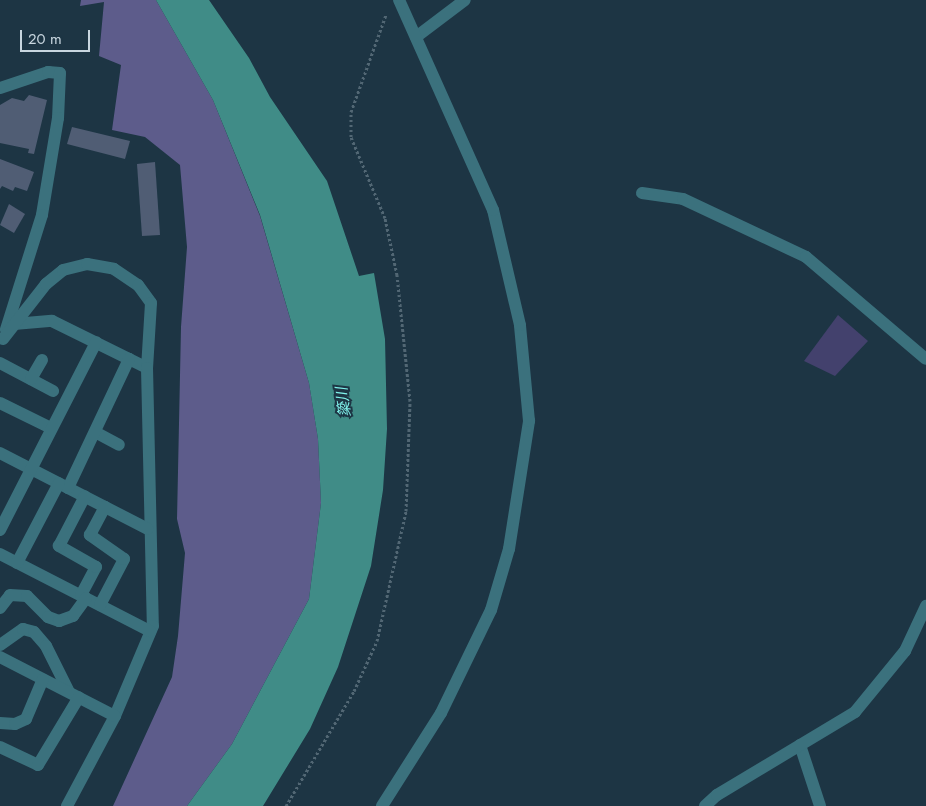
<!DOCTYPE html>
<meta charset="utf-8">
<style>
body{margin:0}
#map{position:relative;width:926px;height:806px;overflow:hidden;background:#1d3544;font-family:Jost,"Noto Sans JP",sans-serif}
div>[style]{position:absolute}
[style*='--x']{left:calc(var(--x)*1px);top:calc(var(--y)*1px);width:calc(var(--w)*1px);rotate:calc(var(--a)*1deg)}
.green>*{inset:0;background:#43416d}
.forest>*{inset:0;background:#5d5c8b}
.water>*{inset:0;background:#408c87}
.building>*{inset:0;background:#505d74}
.path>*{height:3px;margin-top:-1.5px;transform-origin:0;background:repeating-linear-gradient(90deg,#526774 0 2.5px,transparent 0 5px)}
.minor>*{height:12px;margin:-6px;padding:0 6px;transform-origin:6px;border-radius:6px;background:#3b717d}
span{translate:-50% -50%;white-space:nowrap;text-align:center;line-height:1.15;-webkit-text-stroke:4px #1d3544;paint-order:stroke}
.water-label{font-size:15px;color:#81f3ec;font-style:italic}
.scale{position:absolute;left:20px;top:30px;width:70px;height:22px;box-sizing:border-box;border:2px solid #c8d6df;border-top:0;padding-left:6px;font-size:15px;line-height:18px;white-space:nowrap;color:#c8d6df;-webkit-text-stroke:4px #1d3544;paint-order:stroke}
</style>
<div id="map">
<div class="green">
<i style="clip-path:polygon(838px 315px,868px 341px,835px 376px,804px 361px)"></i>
</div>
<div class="forest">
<i style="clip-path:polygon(81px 0,156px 0,213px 100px,260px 216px,309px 383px,318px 439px,321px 503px,309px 599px,232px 744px,187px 806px,113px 806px,172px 677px,178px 636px,185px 553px,177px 519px,181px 327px,187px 247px,180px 165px,145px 137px,112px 130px,121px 65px,99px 56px,104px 2px,80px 6px)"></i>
</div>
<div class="water">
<i style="clip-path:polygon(156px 0,209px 0,249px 58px,270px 97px,327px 181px,359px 276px,374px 273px,385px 339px,387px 429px,383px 490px,371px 566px,338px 667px,310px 729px,263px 806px,187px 806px,232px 744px,309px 599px,321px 503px,318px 439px,309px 383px,260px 215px,213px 100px)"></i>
</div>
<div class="building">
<i style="clip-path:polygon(29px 95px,47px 100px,34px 154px,28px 153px,29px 149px,0 143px,0 105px,12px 98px,24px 101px)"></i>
<i style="clip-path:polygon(72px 127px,130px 141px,125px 159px,67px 144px)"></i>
<i style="clip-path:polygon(0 159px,34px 172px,27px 191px,15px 187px,13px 191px,2px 186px,0 189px)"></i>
<i style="clip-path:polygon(155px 162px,160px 235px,142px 236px,137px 164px)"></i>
<i style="clip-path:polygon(9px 204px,25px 214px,14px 233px,0 225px)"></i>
</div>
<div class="path">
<i style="--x:286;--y:806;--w:134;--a:-59.4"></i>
<i style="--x:354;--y:691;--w:55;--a:-65.3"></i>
<i style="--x:377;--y:641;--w:133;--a:-77.4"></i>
<i style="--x:406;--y:511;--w:110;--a:-87.9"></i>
<i style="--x:410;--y:401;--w:127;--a:-95.9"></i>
<i style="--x:397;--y:275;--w:58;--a:-101.9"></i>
<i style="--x:385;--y:218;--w:88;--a:-112.8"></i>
<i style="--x:351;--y:137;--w:25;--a:-90"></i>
<i style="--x:351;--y:112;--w:103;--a:-70.2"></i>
</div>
<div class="minor">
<i style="--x:416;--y:37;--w:61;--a:-37.1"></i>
<i style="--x:0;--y:88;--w:51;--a:-18.4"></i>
<i style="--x:48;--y:72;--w:12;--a:5"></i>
<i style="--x:60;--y:73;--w:45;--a:92.5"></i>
<i style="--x:58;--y:118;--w:98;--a:99.4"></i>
<i style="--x:42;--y:215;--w:120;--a:107.5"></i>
<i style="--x:642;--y:193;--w:41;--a:8.3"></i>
<i style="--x:683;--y:199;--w:136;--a:25.2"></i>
<i style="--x:806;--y:257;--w:157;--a:40.4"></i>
<i style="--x:14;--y:324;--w:38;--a:-5"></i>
<i style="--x:52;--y:321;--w:106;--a:26.3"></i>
<i style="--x:3;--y:339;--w:70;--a:-52"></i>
<i style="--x:46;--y:284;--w:22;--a:-39"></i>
<i style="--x:63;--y:270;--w:25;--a:-14"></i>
<i style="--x:87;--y:264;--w:27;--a:10"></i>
<i style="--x:114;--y:269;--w:29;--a:34"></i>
<i style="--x:138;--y:285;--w:22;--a:54"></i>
<i style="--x:151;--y:303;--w:65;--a:93.5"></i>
<i style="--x:147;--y:368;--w:258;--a:88.7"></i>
<i style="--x:153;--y:626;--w:98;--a:112.9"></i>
<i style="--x:115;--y:716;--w:102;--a:118.1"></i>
<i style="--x:0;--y:363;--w:60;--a:27.8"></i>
<i style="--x:31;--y:379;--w:22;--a:-60"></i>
<i style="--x:0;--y:403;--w:57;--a:26.1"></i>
<i style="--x:95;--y:432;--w:27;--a:28"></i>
<i style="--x:0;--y:453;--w:166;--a:27.2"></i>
<i style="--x:68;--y:488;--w:143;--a:-64.7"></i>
<i style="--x:0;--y:530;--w:211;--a:-62.9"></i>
<i style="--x:0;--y:554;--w:169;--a:27.2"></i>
<i style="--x:17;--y:563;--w:90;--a:-62.3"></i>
<i style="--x:81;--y:595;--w:32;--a:-62"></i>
<i style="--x:96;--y:567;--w:43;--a:-150.4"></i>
<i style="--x:59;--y:546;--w:56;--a:-62.5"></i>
<i style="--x:100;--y:605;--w:52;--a:-62.4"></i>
<i style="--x:124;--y:559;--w:42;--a:-144.8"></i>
<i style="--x:90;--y:535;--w:32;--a:-62"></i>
<i style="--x:0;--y:608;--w:16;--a:-52"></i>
<i style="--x:10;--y:595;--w:17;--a:3"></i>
<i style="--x:27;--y:596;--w:30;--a:45"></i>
<i style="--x:48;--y:617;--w:12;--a:20"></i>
<i style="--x:59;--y:621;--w:15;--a:-20"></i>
<i style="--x:73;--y:616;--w:22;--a:-54"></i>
<i style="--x:0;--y:645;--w:28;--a:-35"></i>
<i style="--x:23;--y:629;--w:11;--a:15"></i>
<i style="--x:34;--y:632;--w:18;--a:49"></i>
<i style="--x:46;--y:646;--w:51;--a:63.4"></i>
<i style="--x:0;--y:657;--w:129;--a:27.2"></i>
<i style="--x:0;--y:723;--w:15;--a:4"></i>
<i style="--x:15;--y:724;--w:12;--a:-24"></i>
<i style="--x:26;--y:719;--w:43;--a:-67"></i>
<i style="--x:800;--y:745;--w:64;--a:71.8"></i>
<i style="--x:0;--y:747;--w:42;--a:25.3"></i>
<i style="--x:38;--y:765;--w:79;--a:-58.9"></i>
<i style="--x:382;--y:806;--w:110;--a:-57.6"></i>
<i style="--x:441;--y:713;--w:114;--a:-64.1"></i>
<i style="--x:491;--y:610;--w:64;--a:-73.6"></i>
<i style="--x:509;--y:549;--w:130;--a:-81.1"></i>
<i style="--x:529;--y:421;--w:96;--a:-95.4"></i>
<i style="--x:520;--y:325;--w:118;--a:-103.2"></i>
<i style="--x:493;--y:210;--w:230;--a:-114.1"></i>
<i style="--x:705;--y:806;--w:16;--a:-43"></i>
<i style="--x:717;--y:795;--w:161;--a:-31"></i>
<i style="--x:855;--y:712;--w:79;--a:-50.7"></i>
<i style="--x:905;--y:651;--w:50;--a:-65"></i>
</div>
<div class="water-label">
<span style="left:344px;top:402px;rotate:-97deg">簗川</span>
</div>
<div class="scale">20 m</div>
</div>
